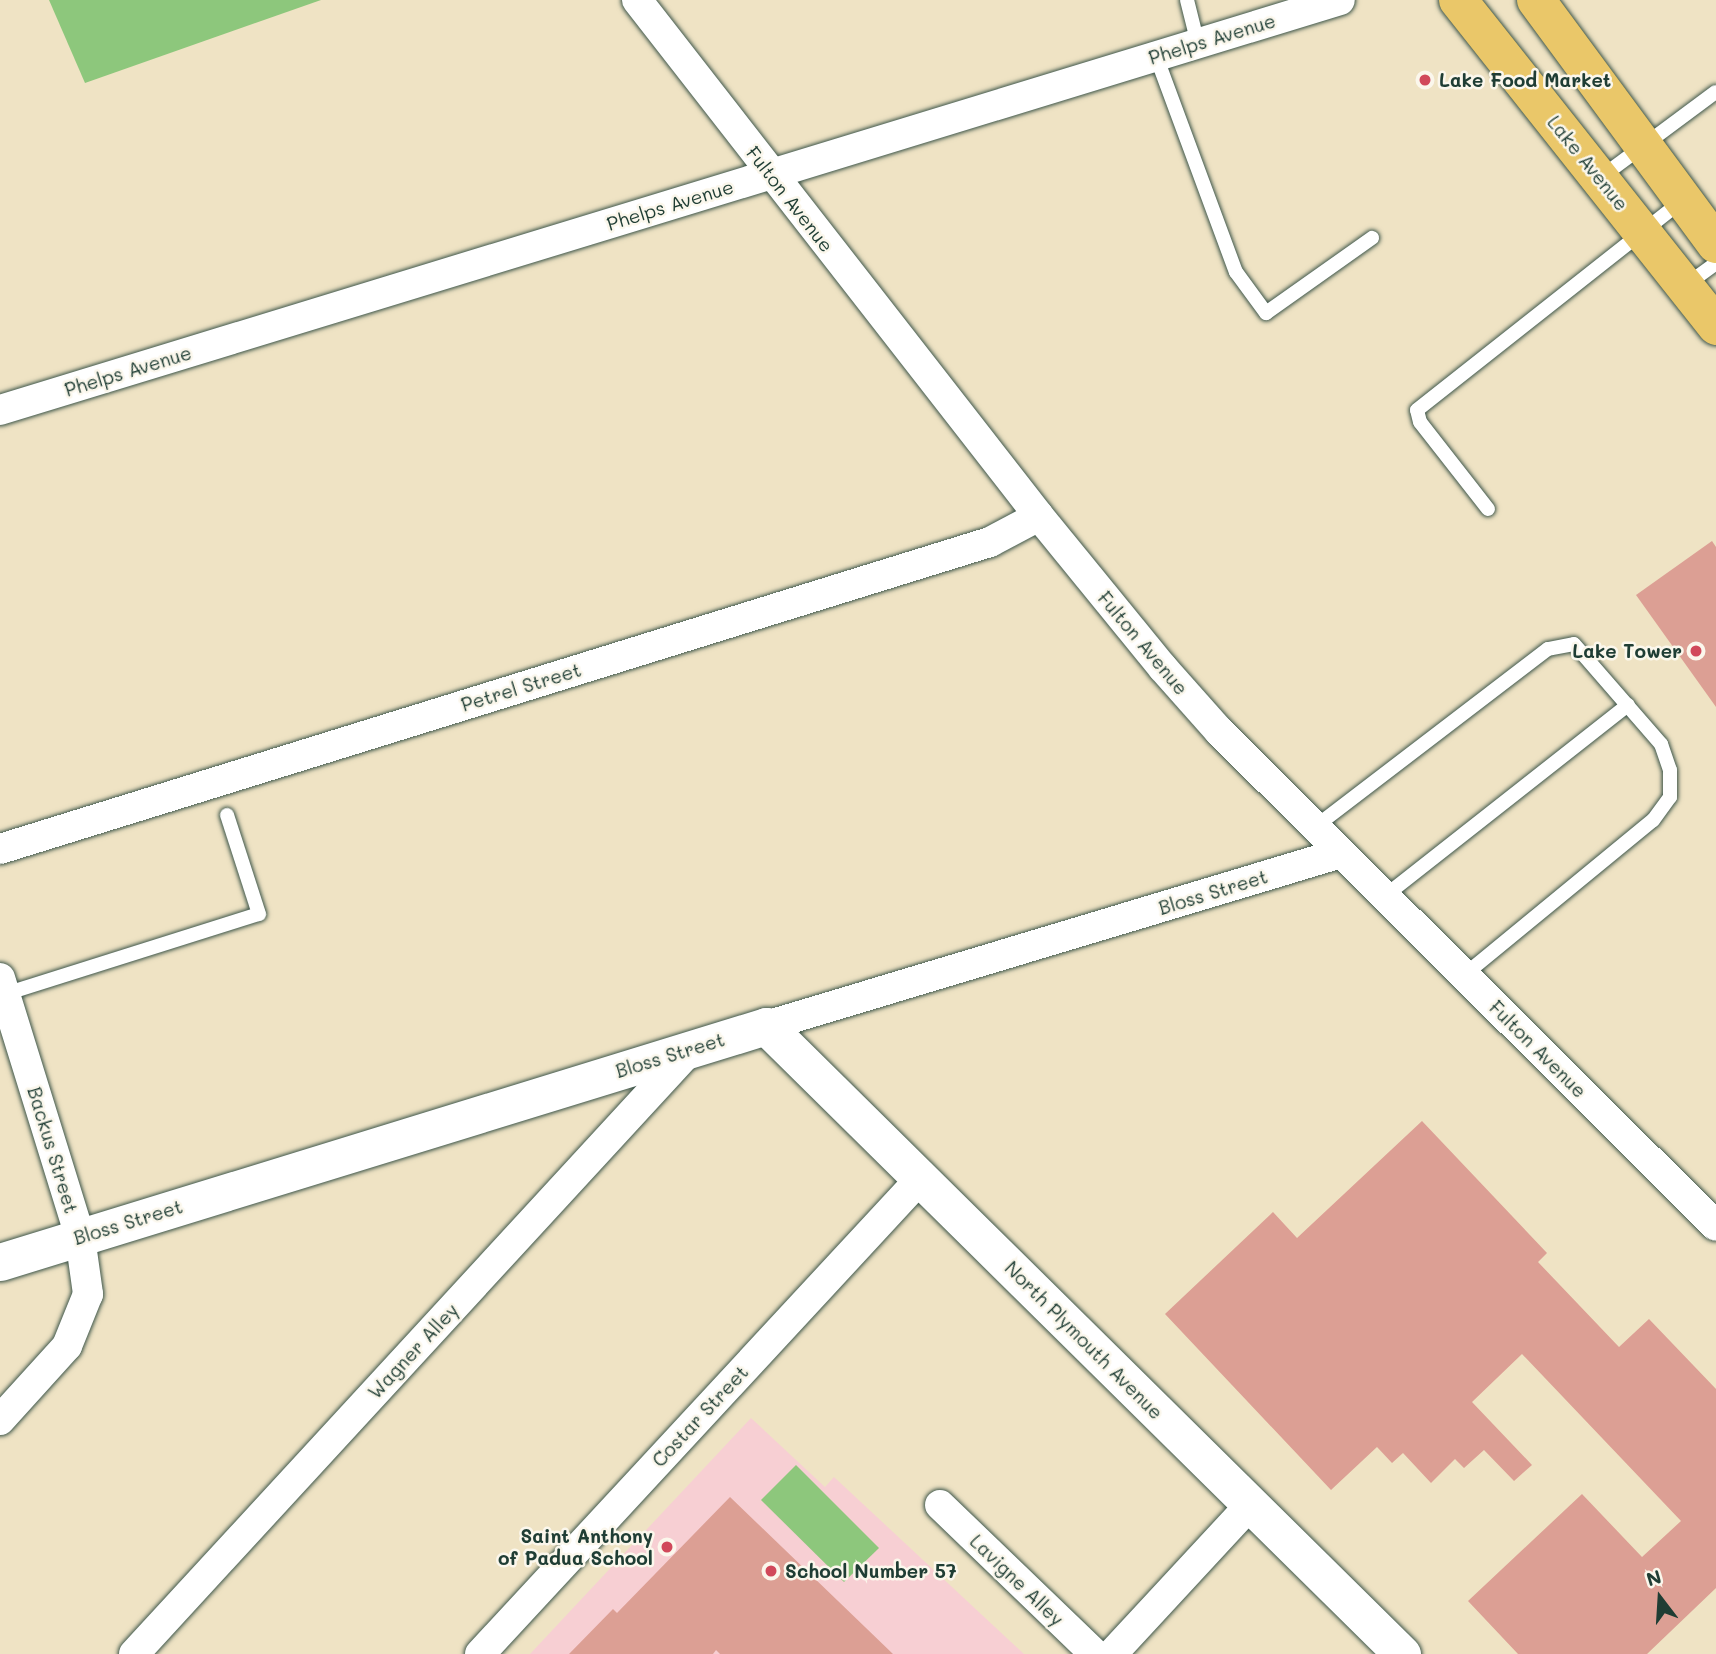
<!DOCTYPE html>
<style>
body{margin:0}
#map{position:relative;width:1716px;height:1654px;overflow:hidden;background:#efe3c4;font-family:Mali,sans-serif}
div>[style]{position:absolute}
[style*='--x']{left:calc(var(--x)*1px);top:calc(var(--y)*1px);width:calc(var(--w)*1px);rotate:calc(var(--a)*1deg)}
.built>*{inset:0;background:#f7cfd3}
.green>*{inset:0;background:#8dc77c}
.building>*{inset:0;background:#dc9f94}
.roads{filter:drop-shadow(0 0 2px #3e564a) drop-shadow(0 0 2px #3e564a)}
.service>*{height:14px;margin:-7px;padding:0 7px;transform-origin:7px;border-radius:7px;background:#fff}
.minor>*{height:30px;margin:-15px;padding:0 15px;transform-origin:15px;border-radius:15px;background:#fff}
.tertiary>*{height:37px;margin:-18.5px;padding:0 18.5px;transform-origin:18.5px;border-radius:18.5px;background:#fff}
.primary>*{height:38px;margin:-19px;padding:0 19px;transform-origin:19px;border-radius:19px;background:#eac769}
.dots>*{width:19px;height:19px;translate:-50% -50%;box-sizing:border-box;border:4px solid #fbf7ec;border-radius:50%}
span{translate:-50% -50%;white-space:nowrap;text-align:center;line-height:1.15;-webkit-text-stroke:5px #fbf7ec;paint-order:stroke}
.street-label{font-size:19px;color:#1f3d34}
.poi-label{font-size:19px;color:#1f3d34;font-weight:700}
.left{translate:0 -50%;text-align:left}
.right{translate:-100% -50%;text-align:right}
.north{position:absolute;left:1625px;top:1563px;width:70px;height:70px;-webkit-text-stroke:5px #fbf7ec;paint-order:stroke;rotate:343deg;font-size:19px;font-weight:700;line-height:28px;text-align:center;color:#1f3d34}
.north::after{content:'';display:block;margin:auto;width:24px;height:32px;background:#1f3d34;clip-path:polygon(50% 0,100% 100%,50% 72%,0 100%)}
</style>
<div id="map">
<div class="built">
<i style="clip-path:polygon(751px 1418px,825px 1487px,834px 1477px,1024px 1654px,530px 1654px)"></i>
</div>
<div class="green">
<i style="clip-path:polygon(49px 0,321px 0,85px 83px)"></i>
<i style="clip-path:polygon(796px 1465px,879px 1548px,844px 1582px,761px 1500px)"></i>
</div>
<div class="building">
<i style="clip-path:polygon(1712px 541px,1716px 547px,1716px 707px,1636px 595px)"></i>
<i style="clip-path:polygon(1422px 1121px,1547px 1253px,1538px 1262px,1619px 1347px,1649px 1319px,1716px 1389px,1716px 1588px,1647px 1654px,1518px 1654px,1468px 1601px,1582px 1494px,1642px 1557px,1681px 1521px,1522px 1354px,1472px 1402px,1532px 1465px,1514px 1481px,1484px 1450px,1464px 1468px,1455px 1459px,1431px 1483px,1403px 1453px,1392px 1463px,1377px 1447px,1331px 1490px,1165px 1314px,1273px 1212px,1297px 1238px)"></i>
<i style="clip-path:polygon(730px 1497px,893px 1654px,720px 1654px,716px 1650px,713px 1654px,569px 1654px,613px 1609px,617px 1613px)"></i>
</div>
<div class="roads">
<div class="service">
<i style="--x:1187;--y:0;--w:45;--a:76"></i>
<i style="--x:1156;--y:56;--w:230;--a:69.7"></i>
<i style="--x:1236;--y:272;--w:51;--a:53.8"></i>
<i style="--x:1266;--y:313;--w:130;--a:-35.3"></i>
<i style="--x:1600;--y:178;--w:144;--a:-36.6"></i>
<i style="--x:1686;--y:285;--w:37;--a:-36"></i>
<i style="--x:1488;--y:509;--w:110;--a:-128"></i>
<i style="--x:1420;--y:422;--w:12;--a:-104"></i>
<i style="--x:1417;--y:410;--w:337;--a:-38.3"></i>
<i style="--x:1315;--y:827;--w:293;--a:-37.4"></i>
<i style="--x:1548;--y:649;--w:26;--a:-11"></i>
<i style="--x:1574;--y:644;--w:133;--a:49"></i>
<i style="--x:1661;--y:744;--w:28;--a:71"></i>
<i style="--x:1670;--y:770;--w:27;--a:90"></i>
<i style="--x:1670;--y:797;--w:29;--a:126"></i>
<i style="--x:1653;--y:820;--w:244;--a:140.6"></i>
<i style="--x:1385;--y:896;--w:309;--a:-38.2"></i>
<i style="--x:5;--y:994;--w:266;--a:-17.5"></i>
<i style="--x:259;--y:914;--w:104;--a:-107.9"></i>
</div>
<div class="minor">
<i style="--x:637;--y:0;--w:654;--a:52.08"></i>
<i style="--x:1039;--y:516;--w:196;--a:50.8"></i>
<i style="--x:1163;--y:668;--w:84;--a:48.4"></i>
<i style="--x:1219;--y:731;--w:701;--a:44.88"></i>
<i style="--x:0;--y:410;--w:1401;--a:-17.01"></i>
<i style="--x:0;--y:849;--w:1037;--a:-17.23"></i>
<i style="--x:990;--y:542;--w:55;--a:-28"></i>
<i style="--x:0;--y:978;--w:271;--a:72.8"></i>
<i style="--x:80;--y:1237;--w:58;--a:82"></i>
<i style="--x:88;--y:1294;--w:56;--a:112"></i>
<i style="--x:67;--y:1346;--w:100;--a:132.2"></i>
<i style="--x:766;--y:1026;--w:600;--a:-16.74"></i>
<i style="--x:940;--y:1505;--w:215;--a:43.9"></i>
<i style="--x:134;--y:1654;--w:822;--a:-47.37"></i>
<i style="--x:480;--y:1654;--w:649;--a:-47.19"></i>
<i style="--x:1112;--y:1654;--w:205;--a:-47.2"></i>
</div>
<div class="tertiary">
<i style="--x:0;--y:1262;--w:802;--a:-17.12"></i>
<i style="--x:766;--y:1026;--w:894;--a:44.64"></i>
</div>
<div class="primary">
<i style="--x:1458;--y:0;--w:416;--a:51.6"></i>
<i style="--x:1536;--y:0;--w:303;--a:53.6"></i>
</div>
</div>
<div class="dots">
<i style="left:1425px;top:80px;background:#d1495b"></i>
<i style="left:1696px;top:651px;background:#d1495b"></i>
<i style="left:667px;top:1547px;background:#d1495b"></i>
<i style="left:771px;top:1571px;background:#d1495b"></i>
</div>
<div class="street-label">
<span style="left:1212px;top:39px;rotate:-17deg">Phelps Avenue</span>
<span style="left:1588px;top:163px;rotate:51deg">Lake Avenue</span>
<span style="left:790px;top:199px;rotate:52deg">Fulton Avenue</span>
<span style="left:670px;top:205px;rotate:-17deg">Phelps Avenue</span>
<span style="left:128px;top:371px;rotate:-17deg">Phelps Avenue</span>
<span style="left:1143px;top:643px;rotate:50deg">Fulton Avenue</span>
<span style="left:521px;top:687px;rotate:-17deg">Petrel Street</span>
<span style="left:1213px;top:892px;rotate:-17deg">Bloss Street</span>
<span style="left:1538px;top:1049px;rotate:45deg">Fulton Avenue</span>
<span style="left:670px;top:1055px;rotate:-17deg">Bloss Street</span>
<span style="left:53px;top:1150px;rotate:73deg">Backus Street</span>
<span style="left:128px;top:1222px;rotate:-17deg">Bloss Street</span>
<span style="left:1084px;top:1340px;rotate:45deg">North Plymouth Avenue</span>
<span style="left:413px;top:1351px;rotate:-47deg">Wagner Alley</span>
<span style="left:700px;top:1416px;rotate:-47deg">Costar Street</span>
<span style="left:1017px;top:1580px;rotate:44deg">Lavigne Alley</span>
</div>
<div class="poi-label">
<span class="left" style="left:1439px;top:80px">Lake Food Market</span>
<span class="right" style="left:1682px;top:651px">Lake Tower</span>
<span class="right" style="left:653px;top:1547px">Saint Anthony<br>of Padua School</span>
<span class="left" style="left:785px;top:1571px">School Number 57</span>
</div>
<div class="north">N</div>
</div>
